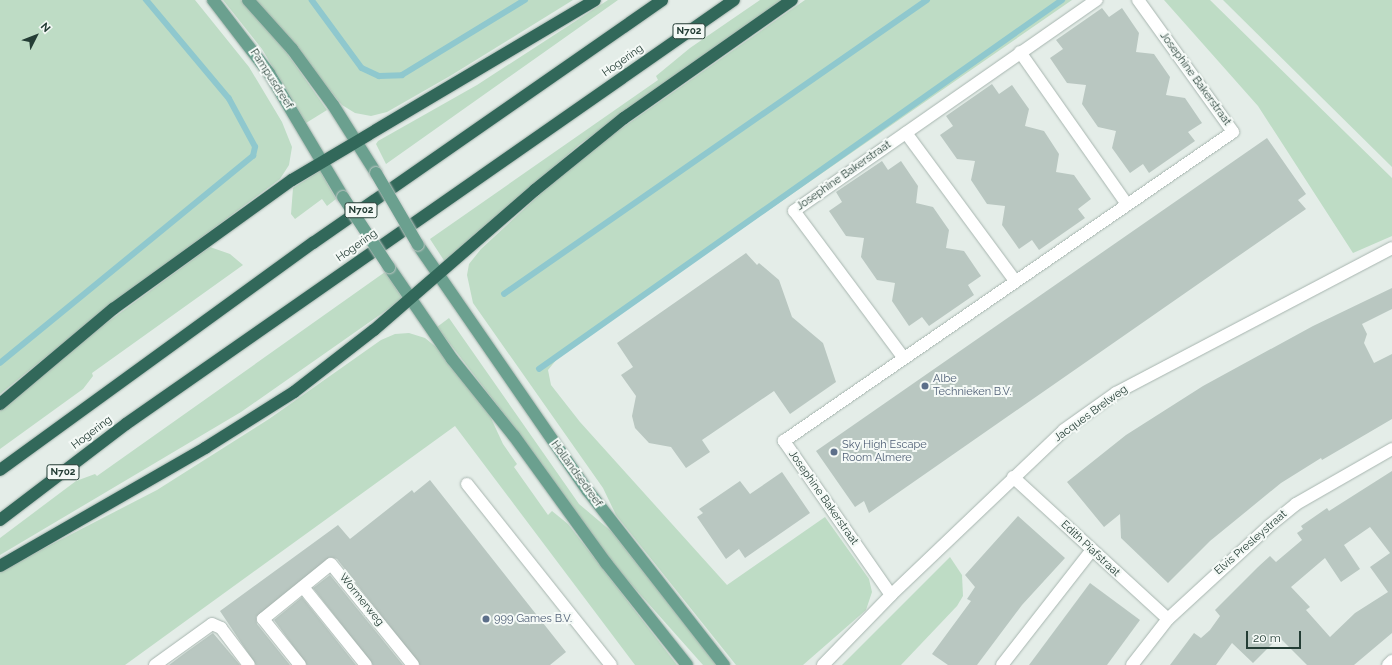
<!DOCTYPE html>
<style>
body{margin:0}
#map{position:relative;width:1392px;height:665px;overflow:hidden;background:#e4ede8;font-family:Raleway,sans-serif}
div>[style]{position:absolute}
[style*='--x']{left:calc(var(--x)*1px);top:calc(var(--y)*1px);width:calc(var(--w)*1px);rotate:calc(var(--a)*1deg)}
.green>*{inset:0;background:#bedcc5}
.stream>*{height:5.5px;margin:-2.75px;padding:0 2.75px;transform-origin:2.75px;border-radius:2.75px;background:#8fc8ce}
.building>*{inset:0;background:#b9c7c1}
.roads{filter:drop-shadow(0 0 1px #a7b5af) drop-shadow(0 0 1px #a7b5af)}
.minor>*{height:12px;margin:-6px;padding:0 6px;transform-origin:6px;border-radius:6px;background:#fff}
.major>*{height:12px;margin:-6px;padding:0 6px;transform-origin:6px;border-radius:6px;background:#6ba08f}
.highway>*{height:12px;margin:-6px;padding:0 6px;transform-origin:6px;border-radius:6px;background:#32685a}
.bridges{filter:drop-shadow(0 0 1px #c2c9c6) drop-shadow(0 0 1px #c2c9c6)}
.major-bridge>*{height:12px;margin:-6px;padding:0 6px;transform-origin:6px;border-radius:6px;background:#6ba08f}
.dots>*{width:11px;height:11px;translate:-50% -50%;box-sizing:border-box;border:2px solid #f4f9f6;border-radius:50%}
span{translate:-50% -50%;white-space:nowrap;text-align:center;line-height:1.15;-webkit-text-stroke:4px #f4f9f6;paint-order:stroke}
.shield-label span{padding:1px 3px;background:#f4f9f6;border:1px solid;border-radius:3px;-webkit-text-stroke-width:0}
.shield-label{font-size:10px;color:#243d35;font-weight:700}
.street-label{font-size:11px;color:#243d35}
.service-label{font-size:11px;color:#4e5e75}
.left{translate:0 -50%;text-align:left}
.north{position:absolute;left:16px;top:16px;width:40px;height:40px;-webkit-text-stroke:3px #f4f9f6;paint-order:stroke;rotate:48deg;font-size:11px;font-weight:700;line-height:16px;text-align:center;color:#243d35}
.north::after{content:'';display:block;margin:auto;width:14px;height:18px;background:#243d35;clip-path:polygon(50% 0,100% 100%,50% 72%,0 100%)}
.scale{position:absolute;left:1246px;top:631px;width:55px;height:18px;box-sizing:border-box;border:2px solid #243d35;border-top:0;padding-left:5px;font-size:12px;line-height:14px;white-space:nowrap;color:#243d35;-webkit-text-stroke:3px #f4f9f6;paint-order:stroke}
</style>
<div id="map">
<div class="green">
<i style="clip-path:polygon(0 0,195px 0,249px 67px,282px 122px,292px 147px,289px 165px,280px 179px,109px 306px,0 394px)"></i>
<i style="clip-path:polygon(223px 0,241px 0,279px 42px,327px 110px,306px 123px,262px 49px)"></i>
<i style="clip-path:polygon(256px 0,573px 0,450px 76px,387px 112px,371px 116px,355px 113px,342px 105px)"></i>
<i style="clip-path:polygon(608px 0,618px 0,386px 164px,376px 144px,378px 141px,477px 85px)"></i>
<i style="clip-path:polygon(760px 0,784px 0,580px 144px,445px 262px,430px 239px,658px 80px,656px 76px,690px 48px)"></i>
<i style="clip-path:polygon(805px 0,1072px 0,561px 354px,548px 370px,551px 385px,580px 422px,727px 585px,825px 517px,869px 579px,872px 592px,866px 610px,803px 665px,736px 665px,616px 515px,603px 488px,473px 303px,467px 275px,469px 264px,481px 249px,549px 186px,605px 140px)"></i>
<i style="clip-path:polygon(1164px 0,1210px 0,1392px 178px,1392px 236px,1353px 253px,1258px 106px)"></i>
<i style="clip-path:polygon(1223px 0,1392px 0,1392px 167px)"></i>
<i style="clip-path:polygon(320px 171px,336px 199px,327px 206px,322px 199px,295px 219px,291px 214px,293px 188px)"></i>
<i style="clip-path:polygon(210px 247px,230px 254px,243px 265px,92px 373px,93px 376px,83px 389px,0 449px,0 411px,101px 327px)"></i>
<i style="clip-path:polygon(385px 272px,402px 298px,391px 307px,241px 412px,0 555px,0 538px,76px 481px,95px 474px,97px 476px)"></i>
<i style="clip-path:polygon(449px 318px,579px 504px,611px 531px,717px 665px,703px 665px,607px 557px,525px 441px,437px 327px)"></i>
<i style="clip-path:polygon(409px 333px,425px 338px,436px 347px,492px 414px,490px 416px,503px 444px,517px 464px,514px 467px,548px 515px,552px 511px,568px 524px,677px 665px,635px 665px,455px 426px,125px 665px,0 665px,0 571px,157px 490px,269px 419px,381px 340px,395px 334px)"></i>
<i style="clip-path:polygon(950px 557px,962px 575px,963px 596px,957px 606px,901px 665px,842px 665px)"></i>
</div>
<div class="stream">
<i style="--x:312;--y:0;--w:84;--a:53.7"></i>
<i style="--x:362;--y:68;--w:19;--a:25"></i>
<i style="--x:379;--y:76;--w:23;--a:-2"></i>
<i style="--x:402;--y:75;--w:144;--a:-31.4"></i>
<i style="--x:504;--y:294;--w:515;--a:-34.8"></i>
<i style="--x:0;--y:363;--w:327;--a:-39.3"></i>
<i style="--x:253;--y:156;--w:9;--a:-77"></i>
<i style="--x:255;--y:147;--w:55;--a:-118.4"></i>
<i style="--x:229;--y:99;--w:129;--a:-130"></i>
<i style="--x:539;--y:369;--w:640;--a:-35.2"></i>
</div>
<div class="building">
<i style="clip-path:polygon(1102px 8px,1109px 17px,1122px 8px,1139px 33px,1136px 52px,1154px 54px,1170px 77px,1166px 95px,1185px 98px,1202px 123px,1188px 132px,1195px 141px,1149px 173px,1143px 164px,1130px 173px,1112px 148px,1116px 131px,1098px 127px,1082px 104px,1086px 85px,1067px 83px,1050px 58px,1063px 49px,1056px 40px)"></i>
<i style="clip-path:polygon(992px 84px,999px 94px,1012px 85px,1029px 109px,1025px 126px,1044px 131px,1059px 154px,1056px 172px,1074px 175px,1091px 199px,1078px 209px,1085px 218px,1039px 250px,1032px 240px,1019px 249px,1002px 225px,1005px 206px,987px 204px,971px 180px,975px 161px,957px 159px,940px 135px,953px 126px,946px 116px)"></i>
<i style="clip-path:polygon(1267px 138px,1306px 194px,1298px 200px,1306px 209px,869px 513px,864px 501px,855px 507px,816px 451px)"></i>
<i style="clip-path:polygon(882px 161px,888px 170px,901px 161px,918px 186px,916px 203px,933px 207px,949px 230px,946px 248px,964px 251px,981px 276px,968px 285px,974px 295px,929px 326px,922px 317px,909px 326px,892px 301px,895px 283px,877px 280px,861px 257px,864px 238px,846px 236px,829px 211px,842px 202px,836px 192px)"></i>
<i style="clip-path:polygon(746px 253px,757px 265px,759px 263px,779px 280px,792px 317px,823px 343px,836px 382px,790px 414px,774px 391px,702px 440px,710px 452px,686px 468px,671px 447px,649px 443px,635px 428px,632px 416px,636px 396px,621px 375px,633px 367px,617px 343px)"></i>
<i style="clip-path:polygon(1392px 288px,1392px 309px,1362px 324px,1367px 334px,1364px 343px,1374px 363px,1392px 354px,1392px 419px,1322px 460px,1321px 458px,1281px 483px,1210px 541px,1168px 583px,1121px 538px,1120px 514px,1104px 527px,1067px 482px,1126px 435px,1203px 386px,1313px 326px)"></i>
<i style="clip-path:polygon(evenodd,1392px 471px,1392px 633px,1354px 665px,1307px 665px,1279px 637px,1253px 663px,1232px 643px,1216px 665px,1170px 665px,1194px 633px,1201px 638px,1210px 630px,1220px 616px,1215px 610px,1258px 567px,1270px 556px,1276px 562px,1302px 540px,1297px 533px,1303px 529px,1301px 526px,1327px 508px,1329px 511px,1392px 471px,1370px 527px,1390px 553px,1370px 567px,1388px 592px,1355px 613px,1330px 637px,1306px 610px,1310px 607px,1291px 587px,1325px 558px,1341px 582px,1360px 569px,1344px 545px,1370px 527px)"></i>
<i style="clip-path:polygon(782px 472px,810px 513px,745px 558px,739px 549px,726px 559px,697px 517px,703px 513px,699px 509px,740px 481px,750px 494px)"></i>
<i style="clip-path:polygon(430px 480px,566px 652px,550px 665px,420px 665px,337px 559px,330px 557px,256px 617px,257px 624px,290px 665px,256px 665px,220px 611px,338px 525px,350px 539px,412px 490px,414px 493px)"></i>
<i style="clip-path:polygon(1018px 516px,1065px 558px,1022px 605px,977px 665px,948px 665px,932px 654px,971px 601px,967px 599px,975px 587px,965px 575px)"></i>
<i style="clip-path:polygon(330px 575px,403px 665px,373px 665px,313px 588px)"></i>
<i style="clip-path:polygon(1090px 583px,1140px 620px,1107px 665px,1029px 665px)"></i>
<i style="clip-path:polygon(302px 597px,356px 665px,307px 665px,274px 620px)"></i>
<i style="clip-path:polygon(213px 633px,240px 665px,169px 665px,185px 653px)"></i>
</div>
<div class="roads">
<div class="minor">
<i style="--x:1020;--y:52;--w:186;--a:54.9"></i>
<i style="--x:906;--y:133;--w:184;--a:53.6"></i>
<i style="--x:903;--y:357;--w:182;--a:-126.7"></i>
<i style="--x:794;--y:211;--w:369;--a:-34.9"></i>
<i style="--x:1013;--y:477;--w:210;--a:42.5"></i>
<i style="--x:467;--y:484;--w:231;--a:51.5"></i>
<i style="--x:303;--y:587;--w:100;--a:51.1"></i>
<i style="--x:891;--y:595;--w:188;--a:-124.8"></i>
<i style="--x:784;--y:441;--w:545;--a:-34.54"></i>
<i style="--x:1233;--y:132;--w:163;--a:-125.7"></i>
<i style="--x:155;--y:665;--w:70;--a:-35.7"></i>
<i style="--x:212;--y:624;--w:10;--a:24"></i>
<i style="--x:221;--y:628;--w:46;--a:52.9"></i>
<i style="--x:300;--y:665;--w:59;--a:-128.8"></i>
<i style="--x:263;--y:619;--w:87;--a:-39"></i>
<i style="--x:331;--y:564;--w:130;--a:50.9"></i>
<i style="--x:823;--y:665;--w:98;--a:-45.8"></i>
<i style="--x:891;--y:595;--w:239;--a:-43.6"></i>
<i style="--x:1064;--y:430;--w:64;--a:-35.4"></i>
<i style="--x:1116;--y:393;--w:312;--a:-27.7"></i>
<i style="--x:1002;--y:665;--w:145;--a:-52"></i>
<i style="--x:1132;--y:665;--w:58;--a:-52"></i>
<i style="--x:1168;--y:619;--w:137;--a:-42.6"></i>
<i style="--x:1269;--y:526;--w:35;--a:-39"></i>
<i style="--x:1296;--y:504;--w:111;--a:-29.8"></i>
<i style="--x:1388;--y:665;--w:6;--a:-45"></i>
</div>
<div class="major">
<i style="--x:213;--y:0;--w:92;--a:52.5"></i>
<i style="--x:269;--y:73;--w:144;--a:59.2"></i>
<i style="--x:248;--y:0;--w:66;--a:48.1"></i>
<i style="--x:292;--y:49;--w:69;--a:53.8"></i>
<i style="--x:333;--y:105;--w:80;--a:57.7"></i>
<i style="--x:418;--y:245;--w:299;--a:55.4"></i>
<i style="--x:588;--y:491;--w:221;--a:52"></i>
<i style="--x:389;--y:267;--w:112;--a:55.6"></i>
<i style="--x:452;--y:359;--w:99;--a:51.2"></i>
<i style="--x:514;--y:436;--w:157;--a:54.1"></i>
<i style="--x:606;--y:563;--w:130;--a:51.5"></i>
</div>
<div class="highway">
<i style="--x:0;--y:404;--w:148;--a:-40.1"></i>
<i style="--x:113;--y:309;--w:221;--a:-35.8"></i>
<i style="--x:292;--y:180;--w:352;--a:-30.7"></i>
<i style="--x:0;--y:470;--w:387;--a:-36"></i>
<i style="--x:313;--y:243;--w:425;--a:-34.8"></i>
<i style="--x:0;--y:520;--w:158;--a:-37.3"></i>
<i style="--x:126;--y:424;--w:741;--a:-34.89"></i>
<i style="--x:0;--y:566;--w:237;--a:-29.9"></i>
<i style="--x:205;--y:448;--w:105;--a:-32.2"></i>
<i style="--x:294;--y:392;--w:101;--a:-37.8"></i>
<i style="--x:374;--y:330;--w:213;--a:-41"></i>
<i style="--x:535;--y:190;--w:114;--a:-39"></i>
<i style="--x:624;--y:118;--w:205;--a:-35.1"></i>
</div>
</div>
<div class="bridges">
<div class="major-bridge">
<i style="--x:376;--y:173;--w:83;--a:59.7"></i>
<i style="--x:343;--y:197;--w:84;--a:56.7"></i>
</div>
</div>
<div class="dots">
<i style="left:925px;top:386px;background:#5c6f8a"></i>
<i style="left:834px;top:452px;background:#5c6f8a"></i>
<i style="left:486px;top:619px;background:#5c6f8a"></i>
</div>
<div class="shield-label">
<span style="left:689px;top:31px">N702</span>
<span style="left:361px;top:210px">N702</span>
<span style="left:63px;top:472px">N702</span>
</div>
<div class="street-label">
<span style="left:623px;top:61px;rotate:-35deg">Hogering</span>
<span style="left:271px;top:79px;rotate:57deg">Pampusdreef</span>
<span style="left:1195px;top:79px;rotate:54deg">Josephine Bakerstraat</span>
<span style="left:844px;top:176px;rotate:-35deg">Josephine Bakerstraat</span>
<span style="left:357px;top:246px;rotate:-35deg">Hogering</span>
<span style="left:1091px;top:414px;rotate:-36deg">Jacques Brelweg</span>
<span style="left:92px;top:433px;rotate:-37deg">Hogering</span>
<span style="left:576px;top:474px;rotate:54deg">Hollandsedreef</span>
<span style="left:823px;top:498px;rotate:55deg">Josephine Bakerstraat</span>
<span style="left:1251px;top:543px;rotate:-41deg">Elvis Presleystraat</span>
<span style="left:1090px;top:549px;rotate:43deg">Edith Piafstraat</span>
<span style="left:361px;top:600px;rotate:51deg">Wormerweg</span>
</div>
<div class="service-label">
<span class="left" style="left:933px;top:386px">Albe<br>Technieken B.V.</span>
<span class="left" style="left:842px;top:452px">Sky High Escape<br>Room Almere</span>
<span class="left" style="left:494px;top:619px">999 Games B.V.</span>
</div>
<div class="north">N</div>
<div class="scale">20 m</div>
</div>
